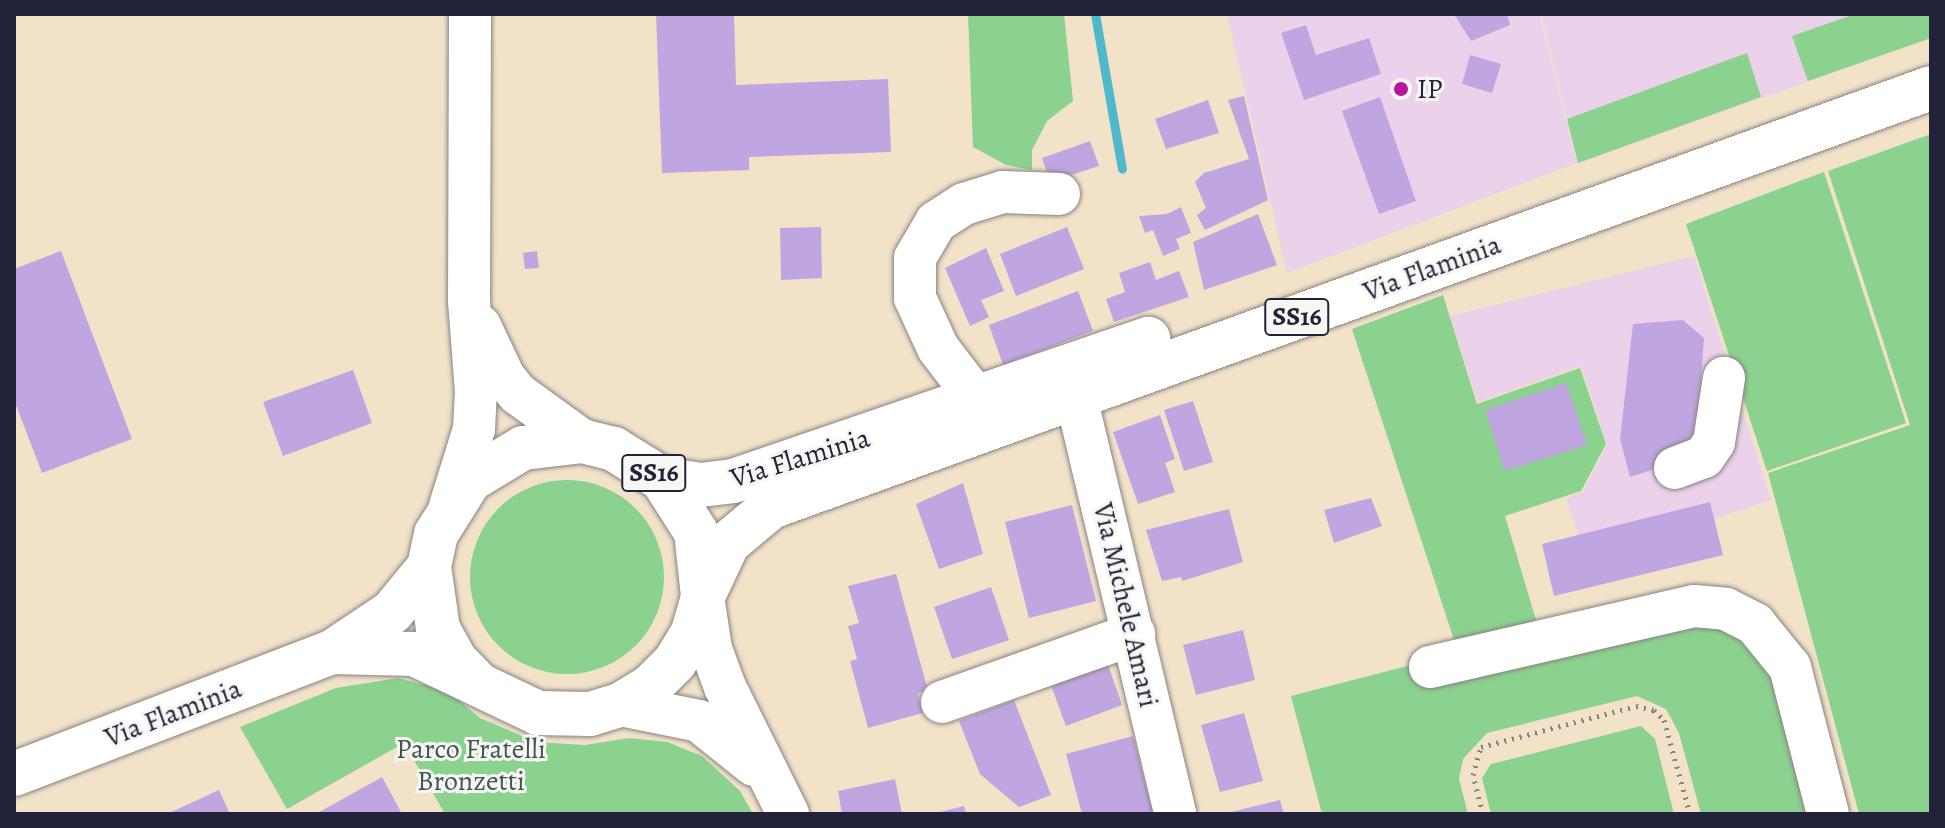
<!DOCTYPE html>
<style>
body{margin:0}
#map{position:relative;width:1945px;height:828px;overflow:hidden;background:#f1e2c8;font-family:Alegreya,serif}
div>[style]{position:absolute}
[style*='--x']{left:calc(var(--x)*1px);top:calc(var(--y)*1px);width:calc(var(--w)*1px);rotate:calc(var(--a)*1deg)}
.built>*{inset:0;background:#ecd1ea}
.green>*{inset:0;background:#8ad28e}
.round{border-radius:50%}
.stream>*{height:9px;margin:-4.5px;padding:0 4.5px;transform-origin:4.5px;border-radius:4.5px;background:#4fb9cb}
.building>*{inset:0;background:#c0a6e1}
.path>*{height:5px;margin-top:-2.5px;transform-origin:0;background:repeating-linear-gradient(90deg,#8a8282 0 2px,transparent 0 8px)}
.roads{filter:drop-shadow(0 0 2px #8a8282) drop-shadow(0 0 2px #8a8282)}
.minor>*{height:42px;margin:-21px;padding:0 21px;transform-origin:21px;border-radius:21px;background:#fff}
.major>*{height:44px;margin:-22px;padding:0 22px;transform-origin:22px;border-radius:22px;background:#fff}
.dots>*{width:22px;height:22px;translate:-50% -50%;box-sizing:border-box;border:4px solid #f6f6f2;border-radius:50%}
span{translate:-50% -50%;white-space:nowrap;text-align:center;line-height:1.15;-webkit-text-stroke:6px #f6f6f2;paint-order:stroke}
.shield-label span{padding:2px 6px;background:#f6f6f2;border:2px solid;border-radius:6px;-webkit-text-stroke-width:0}
.shield-label{font-size:26px;color:#22223b;font-weight:700}
.poi-label{font-size:28px;color:#22223b}
.left{translate:0 -50%;text-align:left}
.street-label{font-size:28px;color:#22223b}
.park-label{font-size:28px;color:#415754}
.frame{position:absolute;inset:0;border:16px solid #22223b;pointer-events:none}
</style>
<div id="map">
<div class="built">
<i style="clip-path:polygon(1227px 14px,1539px 14px,1577px 163px,1287px 273px)"></i>
<i style="clip-path:polygon(1541px 14px,1931px 14px,1931px 38px,1578px 163px)"></i>
<i style="clip-path:polygon(1694px 256px,1771px 500px,1587px 561px,1566px 498px,1583px 492px,1607px 445px,1581px 366px,1478px 402px,1450px 316px)"></i>
</div>
<div class="green">
<i style="clip-path:polygon(968px 14px,1064px 14px,1073px 101px,1047px 121px,1032px 150px,1032px 170px,1006px 165px,973px 147px)"></i>
<i style="clip-path:polygon(1855px 14px,1931px 14px,1931px 38px,1808px 81px,1792px 36px)"></i>
<i style="clip-path:polygon(1747px 53px,1761px 97px,1578px 163px,1567px 119px)"></i>
<i style="clip-path:polygon(1931px 134px,1931px 814px,1859px 814px,1768px 473px,1910px 425px,1828px 171px)"></i>
<i style="clip-path:polygon(1824px 172px,1906px 423px,1767px 471px,1686px 224px)"></i>
<i style="clip-path:polygon(1443px 295px,1477px 404px,1580px 368px,1606px 444px,1581px 491px,1505px 516px,1539px 630px,1457px 649px,1352px 329px)"></i>
<i class="round" style="left:470px;top:480px;width:194px;height:194px"></i>
<i style="clip-path:polygon(1720px 621px,1767px 654px,1817px 814px,1701px 814px,1679px 733px,1666px 709px,1637px 696px,1487px 733px,1463px 759px,1459px 779px,1468px 814px,1322px 814px,1291px 696px,1419px 663px)"></i>
<i style="clip-path:polygon(398px 678px,448px 691px,480px 718px,536px 742px,585px 745px,629px 738px,667px 742px,702px 756px,740px 791px,753px 814px,445px 814px,404px 743px,287px 809px,240px 727px,336px 688px)"></i>
<i style="clip-path:polygon(1641px 726px,1655px 739px,1674px 814px,1491px 814px,1482px 778px,1491px 764px)"></i>
</div>
<div class="stream">
<i style="--x:1095;--y:14;--w:157;--a:80.1"></i>
</div>
<div class="building">
<i style="clip-path:polygon(656px 14px,734px 14px,736px 85px,888px 79px,891px 152px,749px 157px,749px 170px,662px 173px)"></i>
<i style="clip-path:polygon(1454px 14px,1507px 14px,1510px 25px,1471px 41px)"></i>
<i style="clip-path:polygon(1306px 25px,1316px 55px,1369px 38px,1381px 74px,1304px 100px,1281px 33px)"></i>
<i style="clip-path:polygon(1470px 55px,1501px 64px,1492px 93px,1462px 84px)"></i>
<i style="clip-path:polygon(1244px 96px,1268px 200px,1205px 230px,1197px 215px,1206px 208px,1195px 182px,1204px 173px,1249px 159px,1228px 100px)"></i>
<i style="clip-path:polygon(1380px 97px,1416px 201px,1379px 214px,1342px 111px)"></i>
<i style="clip-path:polygon(1208px 100px,1219px 133px,1166px 149px,1155px 119px)"></i>
<i style="clip-path:polygon(1090px 141px,1099px 166px,1050px 182px,1042px 158px)"></i>
<i style="clip-path:polygon(1181px 207px,1191px 233px,1176px 239px,1180px 249px,1163px 256px,1153px 230px,1145px 233px,1139px 216px,1167px 214px)"></i>
<i style="clip-path:polygon(1258px 214px,1277px 265px,1204px 290px,1193px 242px)"></i>
<i style="clip-path:polygon(821px 227px,822px 278px,781px 280px,780px 228px)"></i>
<i style="clip-path:polygon(1067px 227px,1084px 269px,1016px 296px,1000px 254px)"></i>
<i style="clip-path:polygon(986px 248px,1004px 291px,981px 300px,989px 317px,970px 326px,945px 268px)"></i>
<i style="clip-path:polygon(61px 251px,132px 439px,42px 473px,14px 400px,14px 269px)"></i>
<i style="clip-path:polygon(537px 251px,539px 268px,525px 269px,523px 253px)"></i>
<i style="clip-path:polygon(1150px 262px,1156px 280px,1179px 271px,1189px 297px,1114px 322px,1106px 299px,1125px 292px,1119px 273px)"></i>
<i style="clip-path:polygon(1078px 291px,1093px 331px,1003px 365px,989px 325px)"></i>
<i style="clip-path:polygon(1683px 320px,1704px 338px,1695px 456px,1630px 477px,1620px 439px,1633px 324px)"></i>
<i style="clip-path:polygon(353px 370px,372px 423px,283px 456px,263px 402px)"></i>
<i style="clip-path:polygon(1566px 383px,1587px 445px,1505px 471px,1485px 410px)"></i>
<i style="clip-path:polygon(1193px 401px,1213px 462px,1184px 471px,1164px 410px)"></i>
<i style="clip-path:polygon(1160px 415px,1175px 459px,1165px 463px,1175px 492px,1138px 504px,1113px 432px)"></i>
<i style="clip-path:polygon(963px 483px,983px 554px,939px 569px,916px 504px)"></i>
<i style="clip-path:polygon(1371px 498px,1382px 526px,1334px 543px,1324px 510px)"></i>
<i style="clip-path:polygon(1710px 502px,1723px 555px,1554px 596px,1542px 544px)"></i>
<i style="clip-path:polygon(1072px 505px,1096px 601px,1029px 618px,1005px 522px)"></i>
<i style="clip-path:polygon(1229px 509px,1243px 562px,1182px 581px,1181px 577px,1162px 581px,1146px 530px)"></i>
<i style="clip-path:polygon(896px 574px,928px 691px,918px 693px,923px 713px,868px 728px,850px 661px,857px 659px,848px 626px,859px 623px,848px 586px)"></i>
<i style="clip-path:polygon(991px 587px,1009px 640px,952px 659px,934px 607px)"></i>
<i style="clip-path:polygon(1243px 630px,1255px 680px,1196px 695px,1183px 645px)"></i>
<i style="clip-path:polygon(1106px 659px,1122px 705px,1066px 726px,1049px 680px)"></i>
<i style="clip-path:polygon(1014px 700px,1051px 795px,1019px 807px,980px 774px,959px 721px)"></i>
<i style="clip-path:polygon(1244px 713px,1263px 781px,1220px 792px,1201px 725px)"></i>
<i style="clip-path:polygon(1133px 736px,1153px 812px,1082px 814px,1066px 754px)"></i>
<i style="clip-path:polygon(382px 777px,402px 814px,316px 814px)"></i>
<i style="clip-path:polygon(895px 779px,902px 814px,842px 814px,838px 791px)"></i>
<i style="clip-path:polygon(219px 790px,230px 814px,167px 814px)"></i>
<i style="clip-path:polygon(1280px 800px,1284px 814px,1227px 814px,1227px 813px)"></i>
<i style="clip-path:polygon(964px 806px,966px 814px,936px 814px,936px 813px)"></i>
</div>
<div class="path">
<i style="--x:1483;--y:814;--w:40;--a:-104.4"></i>
<i style="--x:1473;--y:775;--w:29;--a:-74"></i>
<i style="--x:1481;--y:747;--w:160;--a:-14.8"></i>
<i style="--x:1636;--y:706;--w:18;--a:13"></i>
<i style="--x:1654;--y:710;--w:14;--a:45"></i>
<i style="--x:1664;--y:720;--w:98;--a:74.5"></i>
</div>
<div class="roads">
<div class="minor">
<i style="--x:480;--y:326;--w:56;--a:64.8"></i>
<i style="--x:504;--y:377;--w:22;--a:51"></i>
<i style="--x:518;--y:394;--w:80;--a:35.9"></i>
<i style="--x:1076;--y:397;--w:429;--a:76.6"></i>
<i style="--x:977;--y:399;--w:64;--a:-127.4"></i>
<i style="--x:938;--y:348;--w:55;--a:-114.7"></i>
<i style="--x:915;--y:298;--w:40;--a:-90"></i>
<i style="--x:915;--y:258;--w:42;--a:-59.7"></i>
<i style="--x:936;--y:222;--w:33;--a:-33"></i>
<i style="--x:964;--y:204;--w:41;--a:-17.1"></i>
<i style="--x:1003;--y:192;--w:56;--a:2"></i>
<i style="--x:1675;--y:468;--w:31;--a:-21"></i>
<i style="--x:1704;--y:457;--w:18;--a:-56"></i>
<i style="--x:1714;--y:442;--w:65;--a:-81.1"></i>
<i style="--x:450;--y:506;--w:81;--a:-72.7"></i>
<i style="--x:474;--y:429;--w:37;--a:-87"></i>
<i style="--x:476;--y:392;--w:92;--a:-94.4"></i>
<i style="--x:469;--y:300;--w:286;--a:-89.8"></i>
<i style="--x:703;--y:596;--w:54;--a:81.4"></i>
<i style="--x:711;--y:649;--w:40;--a:69.8"></i>
<i style="--x:725;--y:687;--w:142;--a:63.6"></i>
<i style="--x:1430;--y:667;--w:271;--a:-13"></i>
<i style="--x:1694;--y:606;--w:32;--a:5"></i>
<i style="--x:1726;--y:609;--w:33;--a:27"></i>
<i style="--x:1755;--y:624;--w:55;--a:50.9"></i>
<i style="--x:1790;--y:667;--w:152;--a:75.5"></i>
<i style="--x:942;--y:702;--w:204;--a:-19.5"></i>
<i style="--x:620;--y:705;--w:81;--a:11.4"></i>
<i style="--x:699;--y:721;--w:70;--a:38.7"></i>
</div>
<div class="major">
<i style="--x:662;--y:479;--w:39;--a:9"></i>
<i style="--x:701;--y:485;--w:32;--a:-7"></i>
<i style="--x:733;--y:481;--w:439;--a:-18.9"></i>
<i style="--x:703;--y:596;--w:59;--a:-64.7"></i>
<i style="--x:728;--y:543;--w:56;--a:-39.9"></i>
<i style="--x:771;--y:507;--w:1233;--a:-19.86"></i>
<i style="--x:332;--y:652;--w:82;--a:1.4"></i>
<i style="--x:414;--y:654;--w:137;--a:25.4"></i>
<i style="--x:538;--y:713;--w:52;--a:1.1"></i>
<i style="--x:590;--y:714;--w:31;--a:-17"></i>
<i style="--x:620;--y:705;--w:35;--a:-31"></i>
<i style="--x:650;--y:687;--w:35;--a:-45"></i>
<i style="--x:675;--y:662;--w:35;--a:-59"></i>
<i style="--x:693;--y:632;--w:37;--a:-74"></i>
<i style="--x:703;--y:596;--w:64;--a:-96.2"></i>
<i style="--x:696;--y:532;--w:63;--a:-122.7"></i>
<i style="--x:662;--y:479;--w:57;--a:-148"></i>
<i style="--x:614;--y:449;--w:32;--a:-166"></i>
<i style="--x:583;--y:441;--w:60;--a:173.3"></i>
<i style="--x:523;--y:448;--w:62;--a:148.9"></i>
<i style="--x:470;--y:480;--w:64;--a:122.2"></i>
<i style="--x:436;--y:534;--w:34;--a:102"></i>
<i style="--x:429;--y:567;--w:63;--a:81.7"></i>
<i style="--x:438;--y:629;--w:37;--a:61"></i>
<i style="--x:456;--y:661;--w:32;--a:46"></i>
<i style="--x:14;--y:774;--w:341;--a:-21"></i>
<i style="--x:332;--y:652;--w:72;--a:-33.7"></i>
<i style="--x:392;--y:612;--w:58;--a:-50.6"></i>
</div>
</div>
<div class="dots">
<i style="left:1401px;top:89px;background:#b5179e"></i>
</div>
<div class="shield-label">
<span style="left:1297px;top:317px">SS16</span>
<span style="left:654px;top:473px">SS16</span>
</div>
<div class="poi-label">
<span class="left" style="left:1417px;top:89px">IP</span>
</div>
<div class="street-label">
<span style="left:1432px;top:268px;rotate:-20deg">Via Flaminia</span>
<span style="left:800px;top:458px;rotate:-17deg">Via Flaminia</span>
<span style="left:1126px;top:605px;rotate:77deg">Via Michele Amari</span>
<span style="left:173px;top:713px;rotate:-21deg">Via Flaminia</span>
</div>
<div class="park-label">
<span style="left:471px;top:765px">Parco Fratelli<br>Bronzetti</span>
</div>
<div class="frame"></div>
</div>
